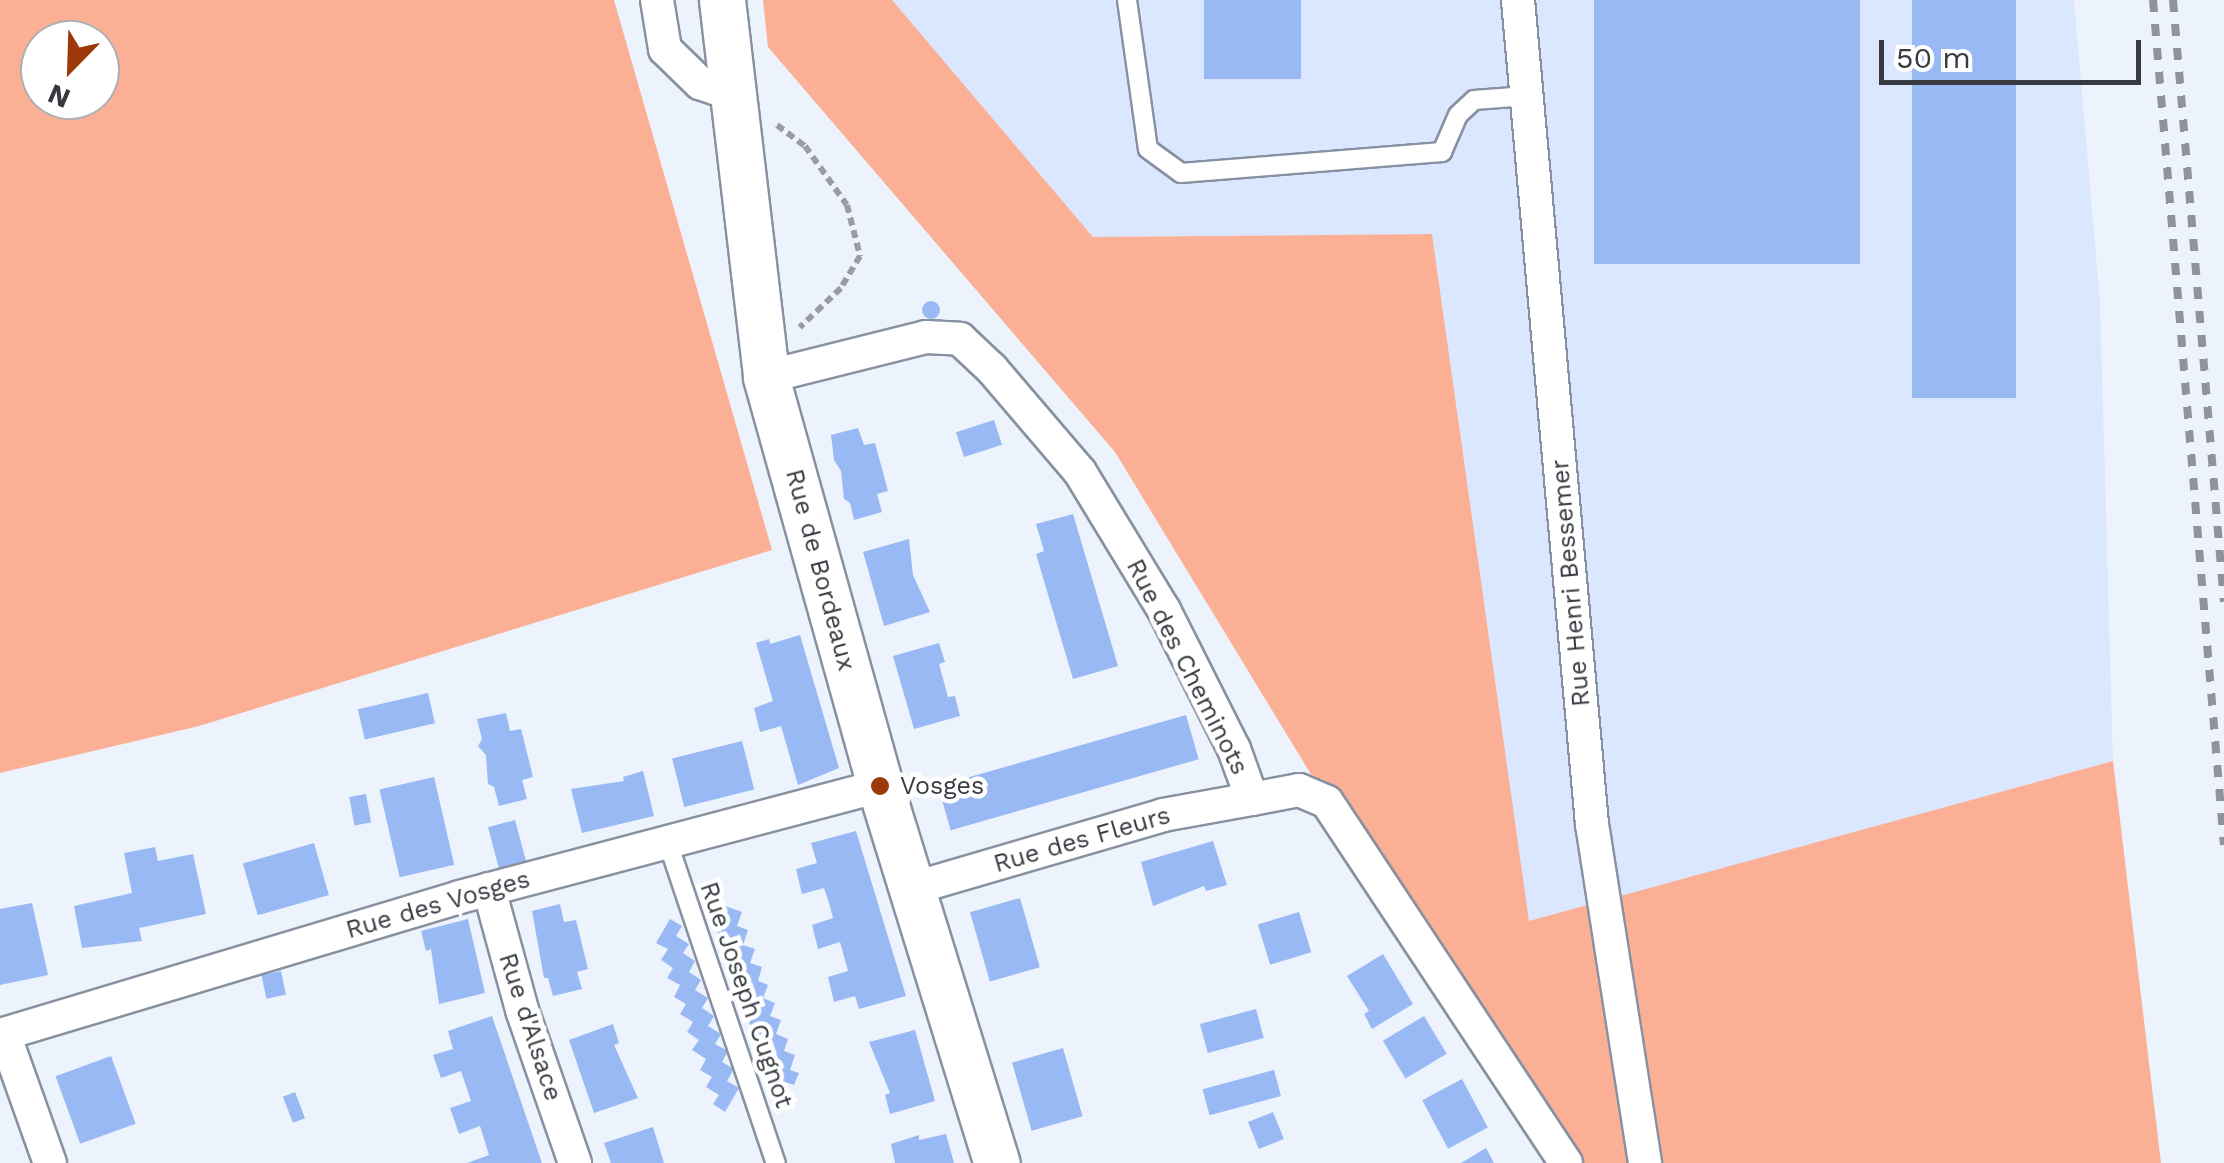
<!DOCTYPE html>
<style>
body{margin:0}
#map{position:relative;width:2224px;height:1163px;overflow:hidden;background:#edf3fd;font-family:"Work Sans",sans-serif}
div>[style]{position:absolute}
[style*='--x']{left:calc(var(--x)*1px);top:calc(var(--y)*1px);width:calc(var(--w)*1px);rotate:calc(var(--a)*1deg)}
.built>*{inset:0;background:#dae7ff}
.green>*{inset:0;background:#fbb096}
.building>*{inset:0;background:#99b9f4;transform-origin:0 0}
.round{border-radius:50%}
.path>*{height:6px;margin-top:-3px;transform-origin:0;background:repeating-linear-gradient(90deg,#989ca5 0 8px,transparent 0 13px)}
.roads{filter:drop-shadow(2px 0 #8891a1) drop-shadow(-2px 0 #8891a1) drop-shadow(0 2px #8891a1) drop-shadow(0 -2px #8891a1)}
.lane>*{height:18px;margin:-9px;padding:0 9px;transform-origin:9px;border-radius:9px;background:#fff}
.street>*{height:32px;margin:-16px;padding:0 16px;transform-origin:16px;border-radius:16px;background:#fff}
.secondary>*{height:45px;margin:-22.5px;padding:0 22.5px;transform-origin:22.5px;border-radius:22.5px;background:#fff}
.rail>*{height:8px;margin-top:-4px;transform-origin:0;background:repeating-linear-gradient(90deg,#8f939c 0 12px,transparent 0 24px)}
.dots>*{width:28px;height:28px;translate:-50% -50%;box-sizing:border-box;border:5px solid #fff;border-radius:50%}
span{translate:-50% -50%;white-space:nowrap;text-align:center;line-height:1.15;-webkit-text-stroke:9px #fff;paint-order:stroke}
.street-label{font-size:25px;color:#373a41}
.poi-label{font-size:25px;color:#373a41}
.left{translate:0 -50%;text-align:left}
.north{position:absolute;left:20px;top:20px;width:100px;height:100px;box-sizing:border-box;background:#fff;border:2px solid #afb0b3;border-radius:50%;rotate:203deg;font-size:28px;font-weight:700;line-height:40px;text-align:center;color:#373a41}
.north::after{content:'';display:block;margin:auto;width:35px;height:45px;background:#9d3809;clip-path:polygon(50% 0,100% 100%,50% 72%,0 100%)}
.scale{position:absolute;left:1879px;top:40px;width:262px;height:45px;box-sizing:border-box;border:5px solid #373a41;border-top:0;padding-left:12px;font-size:30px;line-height:35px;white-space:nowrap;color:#373a41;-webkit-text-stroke:8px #fff;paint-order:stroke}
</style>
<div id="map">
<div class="built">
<i style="clip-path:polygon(892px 0,2074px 0,2100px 302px,2113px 761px,1529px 922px,1432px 234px,1093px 237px)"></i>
</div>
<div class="green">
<i style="clip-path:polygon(evenodd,0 0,614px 0,772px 550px,199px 726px,0 773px,0 0,40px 40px,100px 40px,100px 100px,40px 100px,40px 40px)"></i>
<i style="clip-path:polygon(763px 0,892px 0,1093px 237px,1432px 234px,1529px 921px,2113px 761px,2161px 1163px,1578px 1163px,1391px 906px,1115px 452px,768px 47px)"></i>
</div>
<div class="building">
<i style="left:1204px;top:0;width:97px;height:79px"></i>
<i style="left:1594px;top:0;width:266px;height:264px"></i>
<i style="left:1912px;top:0;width:104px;height:398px"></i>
<i class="round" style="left:922px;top:301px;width:18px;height:18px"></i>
<i style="left:994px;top:420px;width:26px;height:40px;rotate:72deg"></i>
<i style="clip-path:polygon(858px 428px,864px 445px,875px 443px,888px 491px,877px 494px,882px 512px,854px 520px,850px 503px,844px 499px,841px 471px,834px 460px,831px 435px)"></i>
<i style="clip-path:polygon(1073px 514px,1118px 666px,1073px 679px,1036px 554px,1044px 551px,1036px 524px)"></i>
<i style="clip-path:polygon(909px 539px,913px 575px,930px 612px,884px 626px,863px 552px)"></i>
<i style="clip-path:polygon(800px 635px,839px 768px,798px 785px,781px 726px,760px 732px,754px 708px,773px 701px,756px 643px,769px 639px,770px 644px)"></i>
<i style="clip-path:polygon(939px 643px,945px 662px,939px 664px,948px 697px,955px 696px,960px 716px,914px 729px,893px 656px)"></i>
<i style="left:428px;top:693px;width:31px;height:72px;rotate:77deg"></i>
<i style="clip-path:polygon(506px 713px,510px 731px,521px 729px,533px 777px,522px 780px,527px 799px,499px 806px,494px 787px,488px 784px,486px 755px,478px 746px,482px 739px,477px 719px)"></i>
<i style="left:1186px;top:715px;width:46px;height:258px;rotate:74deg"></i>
<i style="left:742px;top:741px;width:50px;height:72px;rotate:76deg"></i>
<i style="clip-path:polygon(643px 771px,654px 816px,582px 833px,571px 789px,624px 781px,623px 777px)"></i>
<i style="left:434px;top:777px;width:90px;height:56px;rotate:77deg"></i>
<i style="left:366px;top:794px;width:29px;height:17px;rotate:80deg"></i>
<i style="left:515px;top:820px;width:43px;height:28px;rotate:75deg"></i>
<i style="clip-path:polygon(856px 831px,906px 996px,859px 1009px,855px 996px,834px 1002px,828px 977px,848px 971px,840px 942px,818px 949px,812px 925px,833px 918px,829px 903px,824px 888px,802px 894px,796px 869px,817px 863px,811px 843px)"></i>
<i style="clip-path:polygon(1213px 841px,1227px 885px,1206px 891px,1204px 886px,1153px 906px,1141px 862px)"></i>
<i style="left:314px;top:843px;width:54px;height:74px;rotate:74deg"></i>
<i style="clip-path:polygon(155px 847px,158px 861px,193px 854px,206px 914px,139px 928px,142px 941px,82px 948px,74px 906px,132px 893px,124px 853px)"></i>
<i style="left:1020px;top:898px;width:72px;height:52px;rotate:74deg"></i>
<i style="clip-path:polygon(714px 902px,742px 912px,737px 926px,748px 930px,743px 945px,755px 949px,750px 963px,762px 967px,758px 981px,768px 985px,763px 998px,775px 1003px,770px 1016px,781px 1020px,776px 1034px,788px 1039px,784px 1051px,795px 1055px,790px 1070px,799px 1073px,794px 1085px,767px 1076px,771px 1063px,760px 1059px,765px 1044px,754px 1040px,759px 1028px,749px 1024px,754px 1010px,742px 1006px,747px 992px,737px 988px,741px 975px,730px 971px,735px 957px,724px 953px,729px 939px,717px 935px,722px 920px,709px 916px)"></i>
<i style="clip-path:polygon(32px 903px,48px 975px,0 985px,0 909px)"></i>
<i style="clip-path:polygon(560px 904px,564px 922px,576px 920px,588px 969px,577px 972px,582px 989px,553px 996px,548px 978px,544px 978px,532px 911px)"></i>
<i style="left:1299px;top:912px;width:42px;height:43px;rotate:73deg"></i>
<i style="clip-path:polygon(468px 919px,485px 993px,439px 1004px,431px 949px,426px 951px,421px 931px)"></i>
<i style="clip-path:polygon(670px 919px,682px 926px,676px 936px,689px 944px,683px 953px,695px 961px,689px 972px,701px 980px,695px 990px,708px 998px,702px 1008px,714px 1016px,708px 1026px,721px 1034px,715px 1044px,728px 1051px,722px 1062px,734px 1069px,727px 1081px,739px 1088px,725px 1112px,713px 1104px,719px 1095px,706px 1087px,712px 1077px,700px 1070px,706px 1059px,692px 1050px,699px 1040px,687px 1032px,693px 1022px,680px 1014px,686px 1004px,674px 997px,680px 985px,667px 978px,673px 968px,661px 960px,668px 949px,656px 943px)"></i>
<i style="clip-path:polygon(1383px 954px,1413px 1004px,1372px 1029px,1364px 1014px,1369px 1011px,1347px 976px)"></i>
<i style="left:281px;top:971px;width:24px;height:20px;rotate:78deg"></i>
<i style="left:1256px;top:1009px;width:30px;height:58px;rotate:75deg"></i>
<i style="clip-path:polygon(492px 1016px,530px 1128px,542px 1163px,467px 1163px,489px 1155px,480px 1126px,459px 1134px,450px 1108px,471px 1101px,461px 1071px,441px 1078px,433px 1055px,453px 1049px,448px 1031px)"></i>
<i style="left:1424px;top:1016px;width:44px;height:48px;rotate:59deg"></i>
<i style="clip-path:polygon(613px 1024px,619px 1043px,614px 1045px,638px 1098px,594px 1113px,569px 1040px)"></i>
<i style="clip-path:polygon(915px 1030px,935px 1101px,890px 1114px,885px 1095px,890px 1093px,869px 1042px)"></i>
<i style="left:1063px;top:1048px;width:71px;height:53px;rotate:74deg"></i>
<i style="left:111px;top:1056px;width:72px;height:59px;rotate:70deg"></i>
<i style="left:1274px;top:1070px;width:27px;height:74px;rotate:75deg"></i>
<i style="left:1462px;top:1079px;width:55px;height:45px;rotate:62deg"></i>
<i style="left:295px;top:1092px;width:28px;height:13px;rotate:69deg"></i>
<i style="left:1273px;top:1112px;width:29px;height:27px;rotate:68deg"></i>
<i style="clip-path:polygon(653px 1127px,664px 1163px,611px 1163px,604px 1143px)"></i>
<i style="clip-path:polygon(946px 1134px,954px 1163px,895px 1163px,891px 1144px,919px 1135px,919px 1140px)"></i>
<i style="clip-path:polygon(1486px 1148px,1494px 1163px,1461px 1163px)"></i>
</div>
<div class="path">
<i style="--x:777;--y:125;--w:35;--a:37"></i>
<i style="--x:805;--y:146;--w:72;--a:54.6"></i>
<i style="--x:847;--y:205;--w:53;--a:75.7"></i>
<i style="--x:860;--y:256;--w:37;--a:121"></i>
<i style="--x:841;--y:288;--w:57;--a:136.4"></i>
</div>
<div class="roads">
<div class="lane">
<i style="--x:1127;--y:0;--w:150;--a:82"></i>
<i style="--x:1148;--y:149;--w:41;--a:36"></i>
<i style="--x:1181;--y:173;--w:262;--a:-4.6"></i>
<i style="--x:1442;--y:152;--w:40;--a:-66.6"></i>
<i style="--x:1458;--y:115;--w:22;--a:-43"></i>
<i style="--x:1474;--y:100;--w:53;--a:-4.3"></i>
<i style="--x:668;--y:843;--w:338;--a:71.4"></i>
</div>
<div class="street">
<i style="--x:657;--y:0;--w:50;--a:80.7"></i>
<i style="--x:665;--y:49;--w:49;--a:44.2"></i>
<i style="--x:700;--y:83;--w:37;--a:19"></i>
<i style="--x:1518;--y:0;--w:827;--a:84.87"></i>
<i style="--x:1592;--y:824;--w:343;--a:81.1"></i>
<i style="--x:766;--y:377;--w:165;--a:-14"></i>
<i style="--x:926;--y:337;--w:34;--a:3"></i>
<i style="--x:960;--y:339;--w:44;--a:43.2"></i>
<i style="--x:992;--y:369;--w:135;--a:49.5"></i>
<i style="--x:1080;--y:472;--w:162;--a:58.7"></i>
<i style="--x:1164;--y:610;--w:156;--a:63.3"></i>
<i style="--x:1234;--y:749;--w:53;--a:70.2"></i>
<i style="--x:1252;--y:799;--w:48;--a:-10.8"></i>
<i style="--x:1299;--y:790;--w:30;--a:23"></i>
<i style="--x:1327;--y:802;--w:433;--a:56.5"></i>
<i style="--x:914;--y:888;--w:259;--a:-16.3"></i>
<i style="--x:1163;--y:815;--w:90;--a:-10.2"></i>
<i style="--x:489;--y:889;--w:125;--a:74.7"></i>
<i style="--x:522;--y:1010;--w:162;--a:70.9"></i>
<i style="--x:4;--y:1034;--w:137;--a:70.4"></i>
<i style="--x:0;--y:1035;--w:480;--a:-16.7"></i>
<i style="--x:460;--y:897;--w:434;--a:-14.8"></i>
</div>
<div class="secondary">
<i style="--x:722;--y:0;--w:380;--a:83.3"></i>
<i style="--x:766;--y:377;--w:425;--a:74.4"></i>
<i style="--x:880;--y:786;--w:395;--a:72.8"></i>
</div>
</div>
<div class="rail">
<i style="--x:2153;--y:0;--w:848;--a:85.2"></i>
<i style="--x:2173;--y:0;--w:604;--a:85.16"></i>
</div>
<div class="dots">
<i style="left:880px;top:786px;background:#9d3809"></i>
</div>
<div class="street-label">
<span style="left:820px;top:570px;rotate:75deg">Rue de Bordeaux</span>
<span style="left:1571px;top:583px;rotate:-95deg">Rue Henri Bessemer</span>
<span style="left:1187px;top:667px;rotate:63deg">Rue des Cheminots</span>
<span style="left:1082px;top:840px;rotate:-16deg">Rue des Fleurs</span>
<span style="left:438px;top:905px;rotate:-16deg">Rue des Vosges</span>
<span style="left:746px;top:995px;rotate:71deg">Rue Joseph Cugnot</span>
<span style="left:530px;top:1027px;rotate:72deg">Rue d'Alsace</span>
</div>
<div class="poi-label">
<span class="left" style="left:900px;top:786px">Vosges</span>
</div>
<div class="north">N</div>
<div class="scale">50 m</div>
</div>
